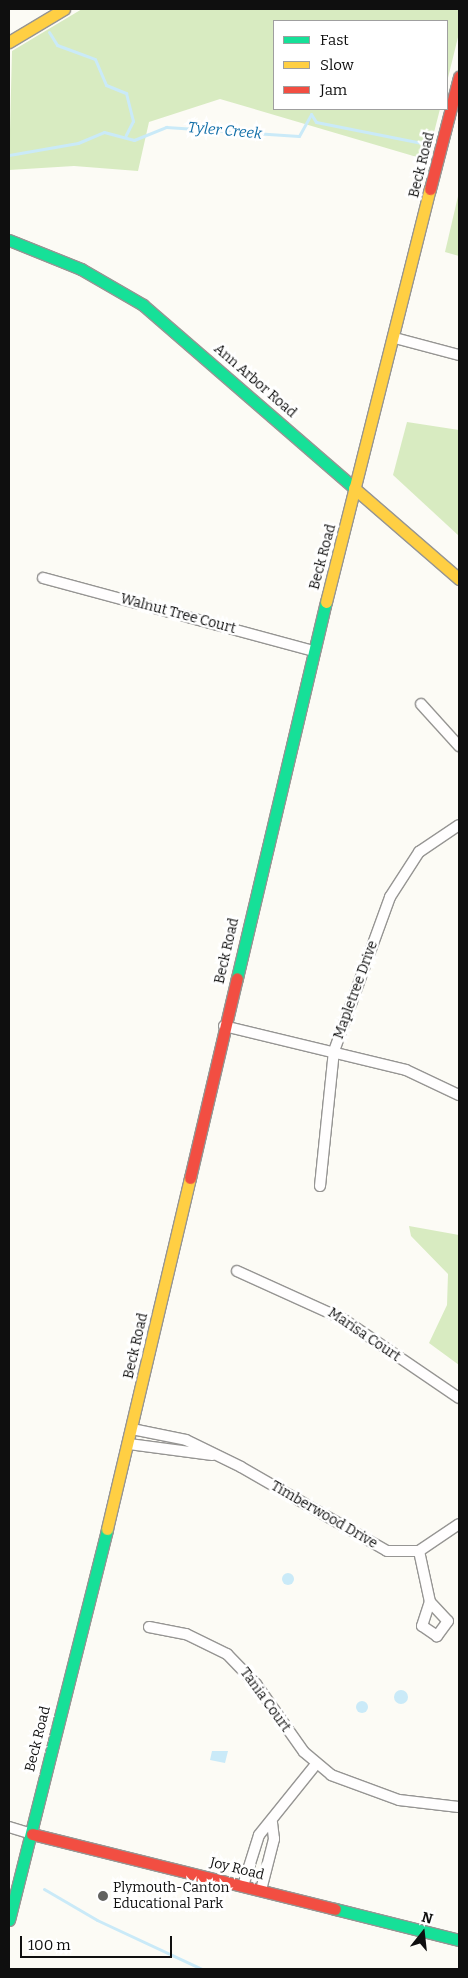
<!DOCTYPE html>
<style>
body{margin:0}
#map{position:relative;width:468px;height:1978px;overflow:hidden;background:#fcfbf5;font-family:Bitter,serif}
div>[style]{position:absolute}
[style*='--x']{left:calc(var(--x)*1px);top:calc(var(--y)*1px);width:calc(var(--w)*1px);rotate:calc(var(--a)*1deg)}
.forest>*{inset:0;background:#d8ebc1}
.water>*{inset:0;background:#caeaf8}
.round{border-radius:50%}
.stream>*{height:3px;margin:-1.5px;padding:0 1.5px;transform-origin:1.5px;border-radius:1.5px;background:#caeaf8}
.roads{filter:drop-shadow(1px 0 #969593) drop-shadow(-1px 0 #969593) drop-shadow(0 1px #969593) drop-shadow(0 -1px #969593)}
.street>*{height:10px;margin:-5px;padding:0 5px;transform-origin:5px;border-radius:5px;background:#fffefe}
.fast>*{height:11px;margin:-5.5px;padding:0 5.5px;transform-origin:5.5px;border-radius:5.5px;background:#16e098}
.slow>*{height:11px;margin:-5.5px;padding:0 5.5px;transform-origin:5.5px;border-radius:5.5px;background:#ffcf43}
.jam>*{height:11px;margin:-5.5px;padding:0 5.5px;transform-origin:5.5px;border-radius:5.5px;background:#f24e42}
.dots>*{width:14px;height:14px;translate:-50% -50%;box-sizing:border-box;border:2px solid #fff;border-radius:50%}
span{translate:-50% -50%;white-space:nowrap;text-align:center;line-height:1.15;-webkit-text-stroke:5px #fff;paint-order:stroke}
.street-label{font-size:14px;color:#0f0f0f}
.poi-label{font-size:14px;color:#0f0f0f}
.left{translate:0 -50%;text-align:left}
.water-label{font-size:15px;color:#116ea8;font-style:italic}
.frame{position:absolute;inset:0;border:10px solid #0f0f0f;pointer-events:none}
.legend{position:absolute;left:273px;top:20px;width:175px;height:90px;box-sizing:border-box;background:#fff;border:1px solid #9f9f9f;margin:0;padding:6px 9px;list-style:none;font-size:15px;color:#0f0f0f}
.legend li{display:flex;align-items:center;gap:10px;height:25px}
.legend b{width:25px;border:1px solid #9f9f9f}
.north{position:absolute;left:398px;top:1908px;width:50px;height:50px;-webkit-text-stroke:4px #fff;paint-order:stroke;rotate:16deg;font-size:14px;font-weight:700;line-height:20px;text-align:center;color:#0f0f0f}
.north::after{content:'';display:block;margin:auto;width:18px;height:22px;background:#0f0f0f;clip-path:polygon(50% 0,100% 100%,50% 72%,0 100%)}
.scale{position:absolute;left:20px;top:1936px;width:152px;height:22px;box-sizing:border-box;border:2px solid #0f0f0f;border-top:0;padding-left:6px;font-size:15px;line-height:18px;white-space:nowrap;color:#0f0f0f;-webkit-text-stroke:4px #fff;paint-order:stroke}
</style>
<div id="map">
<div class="forest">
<i style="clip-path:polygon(82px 9px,459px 9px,459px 33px,447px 82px,447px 21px,274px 21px,274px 109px,440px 109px,427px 160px,220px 99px,149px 122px,138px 171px,74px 166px,9px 170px,12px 51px)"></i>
<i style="clip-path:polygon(459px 192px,459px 256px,445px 252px)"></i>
<i style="clip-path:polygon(407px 422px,459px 430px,459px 536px,393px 475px)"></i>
<i style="clip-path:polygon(409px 1226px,459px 1235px,459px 1365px,429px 1343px,447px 1305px,448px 1274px,411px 1236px)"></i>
</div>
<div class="water">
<i class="round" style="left:282px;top:1573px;width:12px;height:12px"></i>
<i class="round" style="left:394px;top:1690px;width:14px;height:14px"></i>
<i class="round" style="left:356px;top:1701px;width:12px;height:12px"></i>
<i style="clip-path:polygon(212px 1751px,228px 1751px,225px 1763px,210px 1760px)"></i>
</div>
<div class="stream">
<i style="--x:49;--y:32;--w:15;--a:58"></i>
<i style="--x:57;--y:45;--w:40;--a:20.2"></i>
<i style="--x:95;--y:59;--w:28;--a:67"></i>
<i style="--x:106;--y:85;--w:22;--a:22"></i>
<i style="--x:126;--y:93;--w:29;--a:76"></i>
<i style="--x:133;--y:121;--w:16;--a:117"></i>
<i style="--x:9;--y:155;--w:70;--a:-9.9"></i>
<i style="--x:78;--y:143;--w:28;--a:-23"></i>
<i style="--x:104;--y:132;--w:31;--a:15"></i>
<i style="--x:134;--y:140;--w:35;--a:-22"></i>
<i style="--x:166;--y:127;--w:133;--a:3.9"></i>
<i style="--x:299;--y:136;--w:25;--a:-61"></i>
<i style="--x:311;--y:114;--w:9;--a:58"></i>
<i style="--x:316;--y:122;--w:113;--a:11.2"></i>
<i style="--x:44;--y:1889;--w:61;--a:30.3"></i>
<i style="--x:97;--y:1920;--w:116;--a:25"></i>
</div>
<div class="roads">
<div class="street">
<i style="--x:395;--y:338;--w:66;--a:14.9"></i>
<i style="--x:43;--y:578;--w:280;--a:15.1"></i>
<i style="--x:421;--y:704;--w:57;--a:47.9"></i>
<i style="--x:224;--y:1026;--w:187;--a:13.6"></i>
<i style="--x:406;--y:1070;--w:59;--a:25.3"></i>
<i style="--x:320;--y:1186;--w:136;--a:-84.1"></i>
<i style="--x:334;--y:1051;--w:164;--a:-70"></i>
<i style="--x:390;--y:897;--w:54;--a:-57.2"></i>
<i style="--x:419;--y:852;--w:48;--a:-34"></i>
<i style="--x:237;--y:1271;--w:116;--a:24.4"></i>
<i style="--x:343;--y:1319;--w:140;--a:34.3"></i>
<i style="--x:132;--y:1429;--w:55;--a:11.5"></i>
<i style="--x:186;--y:1440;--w:61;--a:26.1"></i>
<i style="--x:241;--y:1467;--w:168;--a:29.9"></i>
<i style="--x:387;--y:1551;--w:32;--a:0"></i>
<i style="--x:419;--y:1551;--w:48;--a:-34"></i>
<i style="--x:129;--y:1444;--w:84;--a:7.5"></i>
<i style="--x:419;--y:1551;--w:52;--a:77.8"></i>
<i style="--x:430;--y:1602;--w:26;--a:47"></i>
<i style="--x:448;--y:1621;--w:19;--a:126"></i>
<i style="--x:437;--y:1636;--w:18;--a:-146"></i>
<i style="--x:422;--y:1626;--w:25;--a:-72"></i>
<i style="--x:149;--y:1627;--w:38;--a:11"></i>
<i style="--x:186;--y:1634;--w:46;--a:26"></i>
<i style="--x:227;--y:1654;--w:42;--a:46"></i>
<i style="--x:256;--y:1684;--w:83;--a:54.8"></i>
<i style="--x:304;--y:1752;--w:35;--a:40"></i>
<i style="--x:331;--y:1775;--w:72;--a:20.2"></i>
<i style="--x:399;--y:1800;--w:60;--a:6.7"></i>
<i style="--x:9;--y:1827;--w:24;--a:17"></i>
<i style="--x:243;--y:1886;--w:53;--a:-72.6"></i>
<i style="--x:259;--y:1835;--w:91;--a:-51.2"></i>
<i style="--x:261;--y:1890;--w:53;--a:-75.7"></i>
<i style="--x:274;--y:1839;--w:17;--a:-97"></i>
</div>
<div class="fast">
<i style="--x:9;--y:240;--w:78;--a:21.9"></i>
<i style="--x:81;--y:269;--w:72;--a:30.1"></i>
<i style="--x:143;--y:305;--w:279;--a:40.9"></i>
<i style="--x:237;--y:978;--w:386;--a:-76.7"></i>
<i style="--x:335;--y:1909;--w:128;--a:14"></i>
<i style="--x:9;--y:1920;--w:403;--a:-75.9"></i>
</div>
<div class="slow">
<i style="--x:9;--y:42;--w:64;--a:-31"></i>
<i style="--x:354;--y:488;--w:139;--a:40.9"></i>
<i style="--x:326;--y:602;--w:426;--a:-75.9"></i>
<i style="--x:107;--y:1529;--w:361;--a:-76.7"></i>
</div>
<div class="jam">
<i style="--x:430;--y:189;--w:116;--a:-75.5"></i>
<i style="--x:190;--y:1178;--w:205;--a:-76.8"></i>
<i style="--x:32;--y:1834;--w:312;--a:13.9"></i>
</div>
</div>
<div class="dots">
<i style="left:103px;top:1896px;background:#626260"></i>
</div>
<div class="street-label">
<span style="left:422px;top:165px;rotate:-76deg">Beck Road</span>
<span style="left:255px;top:381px;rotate:41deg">Ann Arbor Road</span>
<span style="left:323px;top:557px;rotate:-75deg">Beck Road</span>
<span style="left:178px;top:614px;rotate:15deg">Walnut Tree Court</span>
<span style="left:227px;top:951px;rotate:-77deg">Beck Road</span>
<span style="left:356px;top:990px;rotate:-70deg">Mapletree Drive</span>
<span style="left:364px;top:1335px;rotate:34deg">Marisa Court</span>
<span style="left:136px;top:1346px;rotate:-77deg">Beck Road</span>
<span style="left:324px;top:1515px;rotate:30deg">Timberwood Drive</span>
<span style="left:265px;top:1700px;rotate:54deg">Tania Court</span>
<span style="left:38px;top:1739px;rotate:-76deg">Beck Road</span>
<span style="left:237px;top:1869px;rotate:14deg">Joy Road</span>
</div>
<div class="poi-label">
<span class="left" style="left:113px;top:1896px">Plymouth-Canton<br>Educational Park</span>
</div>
<div class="water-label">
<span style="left:225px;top:131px;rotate:5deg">Tyler Creek</span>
</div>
<div class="frame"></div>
<ul class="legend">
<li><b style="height:6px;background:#16e098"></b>Fast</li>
<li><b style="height:6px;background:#ffcf43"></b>Slow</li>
<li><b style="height:6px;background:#f24e42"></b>Jam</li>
</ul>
<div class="north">N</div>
<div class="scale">100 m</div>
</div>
